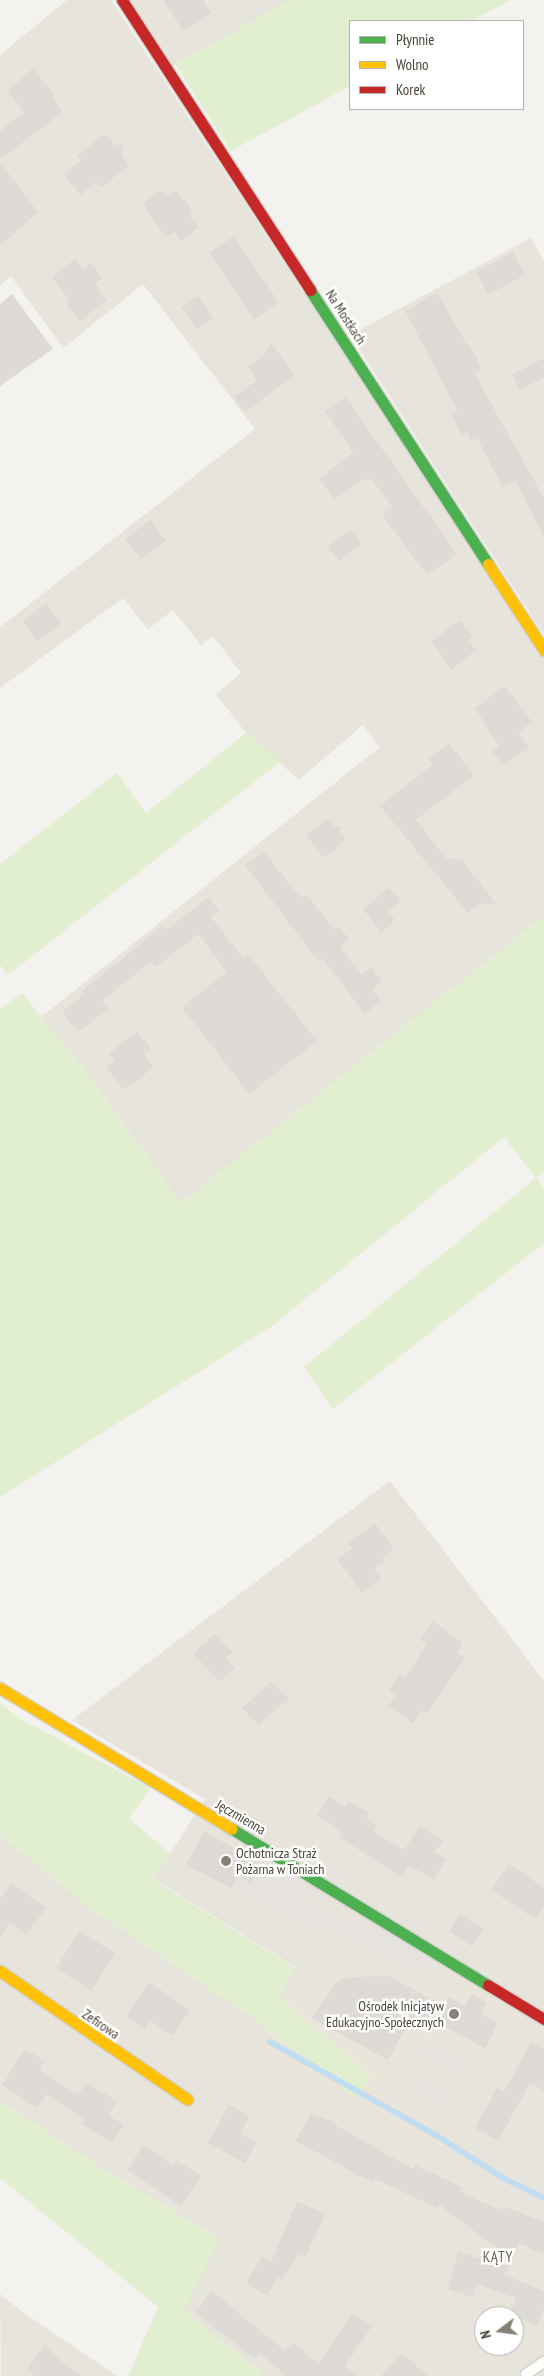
<!DOCTYPE html>
<meta charset="utf-8">
<style>
body{margin:0}
#map{position:relative;width:544px;height:2376px;overflow:hidden;background:#f4f2ee;font-family:"PT Sans Narrow",sans-serif}
div>[style]{position:absolute}
[style*='--x']{left:calc(var(--x)*1px);top:calc(var(--y)*1px);width:calc(var(--w)*1px);rotate:calc(var(--a)*1deg)}
.residential>*{inset:0;background:#e7e4dc}
.education>*{inset:0;background:#eae5da}
.green>*{inset:0;background:#e1eecf}
.parking>*{inset:0;background:#e6e3df;transform-origin:0 0}
.stream>*{height:6px;margin:-3px;padding:0 3px;transform-origin:3px;border-radius:3px;background:#c0ddf1}
.building>*{inset:0;background:#dedbd6;transform-origin:0 0}
.roads{filter:drop-shadow(1px 0 #d2d0cb) drop-shadow(-1px 0 #d2d0cb) drop-shadow(0 1px #d2d0cb) drop-shadow(0 -1px #d2d0cb)}
.lane>*{height:10px;margin:-5px;padding:0 5px;transform-origin:5px;border-radius:5px;background:#fdfdfc}
.fast>*{height:11px;margin:-5.5px;padding:0 5.5px;transform-origin:5.5px;border-radius:5.5px;background:#4caf50}
.slow>*{height:11px;margin:-5.5px;padding:0 5.5px;transform-origin:5.5px;border-radius:5.5px;background:#ffc107}
.jam>*{height:11px;margin:-5.5px;padding:0 5.5px;transform-origin:5.5px;border-radius:5.5px;background:#c62828}
.dots>*{width:14px;height:14px;translate:-50% -50%;box-sizing:border-box;border:2px solid #fff;border-radius:50%}
span{translate:-50% -50%;white-space:nowrap;text-align:center;line-height:1.15;-webkit-text-stroke:5px #fff;paint-order:stroke}
.street-label{font-size:14px;color:#4b4439}
.poi-label{font-size:14px;color:#4b4439}
.left{translate:0 -50%;text-align:left}
.right{translate:-100% -50%;text-align:right}
.neighbourhood-label{font-size:15px;color:#6e6250;letter-spacing:1px}
.legend{position:absolute;left:349px;top:20px;width:175px;height:90px;box-sizing:border-box;background:#fff;border:1px solid #b7b4b0;margin:0;padding:6px 9px;list-style:none;font-size:15px;color:#4b4439}
.legend li{display:flex;align-items:center;gap:10px;height:25px}
.legend b{width:25px;border:1px solid #b7b4b0}
.north{position:absolute;left:474px;top:2306px;width:50px;height:50px;box-sizing:border-box;background:#fff;border:1px solid #b7b4b0;border-radius:50%;rotate:255deg;font-size:14px;font-weight:700;line-height:20px;text-align:center;color:#4b4439}
.north::after{content:'';display:block;margin:auto;width:18px;height:22px;background:#868178;clip-path:polygon(50% 0,100% 100%,50% 72%,0 100%)}
</style>
<div id="map">
<div class="residential">
<i style="clip-path:polygon(67px 0,111px 0,544px 658px,544px 916px,181px 1203px,87px 1073px,41px 1017px,380px 747px,363px 725px,299px 780px,246px 733px,216px 694px,241px 673px,213px 636px,201px 645px,173px 610px,148px 629px,123px 598px,0 688px,0 627px,255px 429px,143px 284px,63px 348px,11px 276px,0 285px,0 55px)"></i>
<i style="clip-path:polygon(128px 0,291px 0,170px 67px)"></i>
<i style="clip-path:polygon(531px 238px,544px 261px,544px 635px,350px 335px)"></i>
<i style="clip-path:polygon(evenodd,390px 1481px,544px 1681px,544px 2376px,258px 2376px,261px 2372px,183px 2311px,220px 2239px,97px 2165px,0 2101px,0 1834px,86px 1905px,263px 2024px,295px 1967px,154px 1879px,205px 1799px,72px 1720px,390px 1481px,484px 2316px,514px 2316px,514px 2346px,484px 2346px,484px 2316px)"></i>
<i style="clip-path:polygon(0 2294px,21px 2311px,117px 2376px,1px 2376px)"></i>
</div>
<div class="education">
<i style="clip-path:polygon(324px 1926px,441px 1990px,451px 1971px,527px 2016px,452px 2153px,258px 2046px)"></i>
</div>
<div class="green">
<i style="clip-path:polygon(291px 0,511px 0,471px 21px,350px 21px,350px 86px,231px 151px,175px 64px)"></i>
<i style="clip-path:polygon(246px 733px,281px 761px,8px 975px,0 965px,0 864px,117px 773px,146px 813px)"></i>
<i style="clip-path:polygon(544px 916px,544px 1171px,536px 1178px,544px 1188px,544px 1243px,333px 1409px,304px 1367px,536px 1178px,504px 1137px,272px 1326px,0 1497px,0 1009px,22px 993px,87px 1073px,181px 1203px)"></i>
<i style="clip-path:polygon(0 1703px,22px 1720px,151px 1788px,129px 1818px,170px 1854px,154px 1880px,295px 1968px,280px 1998px,371px 2076px,355px 2099px,262px 2024px,86px 1905px,0 1834px)"></i>
<i style="clip-path:polygon(0 2101px,97px 2165px,220px 2239px,184px 2311px,261px 2372px,258px 2376px,128px 2376px,158px 2307px,0 2178px)"></i>
</div>
<div class="parking">
<i style="clip-path:polygon(266px 1857px,317px 1889px,308px 1907px,372px 1923px,430px 1958px,418px 1978px,324px 1926px,320px 1932px,231px 1888px,237px 1876px,251px 1883px)"></i>
<i style="left:426px;top:2041px;width:47px;height:17px;rotate:28deg"></i>
<i style="left:416px;top:2074px;width:49px;height:16px;rotate:28deg"></i>
</div>
<div class="stream">
<i style="--x:270;--y:2042;--w:188;--a:29.3"></i>
<i style="--x:434;--y:2134;--w:84;--a:32.4"></i>
<i style="--x:505;--y:2179;--w:43;--a:26"></i>
</div>
<div class="building">
<i style="clip-path:polygon(163px 0,203px 0,211px 13px,183px 31px)"></i>
<i style="clip-path:polygon(33px 68px,55px 96px,52px 98px,62px 112px,0 160px,0 131px,24px 112px,8px 91px)"></i>
<i style="clip-path:polygon(105px 134px,113px 144px,123px 146px,122px 155px,129px 166px,101px 187px,96px 182px,80px 195px,64px 174px,81px 161px,77px 156px)"></i>
<i style="clip-path:polygon(0 162px,38px 212px,0 246px)"></i>
<i style="clip-path:polygon(161px 190px,167px 197px,176px 190px,192px 210px,188px 213px,199px 227px,181px 241px,174px 232px,166px 238px,143px 204px)"></i>
<i style="left:234px;top:236px;width:80px;height:30px;rotate:56deg"></i>
<i style="left:513px;top:252px;width:26px;height:42px;rotate:62deg"></i>
<i style="clip-path:polygon(75px 259px,83px 269px,90px 263px,102px 278px,95px 284px,107px 300px,80px 321px,66px 304px,70px 301px,52px 277px)"></i>
<i style="clip-path:polygon(437px 293px,467px 345px,469px 344px,482px 369px,474px 373px,544px 498px,544px 538px,516px 481px,503px 488px,477px 438px,471px 441px,467px 432px,462px 435px,451px 414px,458px 411px,405px 311px)"></i>
<i style="clip-path:polygon(12px 294px,53px 349px,0 386px,0 304px)"></i>
<i style="left:198px;top:296px;width:27px;height:20px;rotate:56deg"></i>
<i style="clip-path:polygon(271px 343px,295px 375px,245px 412px,234px 397px,257px 380px,248px 367px,264px 355px)"></i>
<i style="clip-path:polygon(544px 358px,544px 377px,520px 390px,512px 375px)"></i>
<i style="clip-path:polygon(345px 397px,457px 554px,427px 575px,382px 515px,392px 507px,371px 478px,368px 481px,365px 478px,334px 499px,319px 479px,353px 452px,325px 412px)"></i>
<i style="left:150px;top:520px;width:26px;height:31px;rotate:53deg"></i>
<i style="left:351px;top:529px;width:18px;height:29px;rotate:52deg"></i>
<i style="left:46px;top:603px;width:25px;height:30px;rotate:53deg"></i>
<i style="clip-path:polygon(460px 620px,472px 636px,468px 640px,476px 650px,451px 670px,432px 641px)"></i>
<i style="clip-path:polygon(505px 686px,532px 722px,518px 733px,528px 747px,504px 766px,492px 751px,499px 746px,475px 708px)"></i>
<i style="clip-path:polygon(449px 743px,474px 775px,416px 820px,446px 858px,462px 860px,497px 905px,481px 903px,468px 913px,380px 806px,433px 764px,429px 759px)"></i>
<i style="clip-path:polygon(328px 818px,334px 826px,341px 827px,340px 833px,346px 840px,324px 858px,306px 835px)"></i>
<i style="clip-path:polygon(263px 851px,301px 898px,306px 894px,335px 930px,339px 926px,349px 939px,340px 947px,362px 975px,371px 968px,382px 981px,372px 989px,381px 1001px,365px 1014px,323px 959px,319px 962px,245px 865px)"></i>
<i style="clip-path:polygon(389px 888px,400px 901px,387px 911px,395px 920px,381px 932px,363px 909px)"></i>
<i style="clip-path:polygon(209px 897px,219px 911px,211px 917px,243px 958px,248px 954px,317px 1041px,249px 1094px,182px 1007px,227px 972px,198px 934px,156px 967px,151px 962px,116px 989px,102px 1001px,108px 1009px,78px 1032px,62px 1012px,85px 994px,82px 991px,162px 926px,166px 930px)"></i>
<i style="clip-path:polygon(137px 1031px,151px 1049px,144px 1054px,154px 1067px,124px 1090px,106px 1067px,115px 1060px,109px 1054px)"></i>
<i style="clip-path:polygon(375px 1523px,394px 1549px,382px 1558px,385px 1562px,374px 1569px,381px 1579px,362px 1593px,337px 1559px,352px 1548px,348px 1543px)"></i>
<i style="clip-path:polygon(433px 1621px,463px 1643px,457px 1652px,465px 1658px,427px 1713px,422px 1710px,413px 1723px,388px 1706px,396px 1695px,389px 1691px,400px 1674px,405px 1677px,427px 1644px,420px 1640px)"></i>
<i style="clip-path:polygon(215px 1634px,232px 1652px,226px 1658px,235px 1668px,219px 1682px,193px 1653px)"></i>
<i style="left:272px;top:1681px;width:24px;height:40px;rotate:48deg"></i>
<i style="clip-path:polygon(329px 1796px,345px 1806px,348px 1801px,370px 1813px,366px 1819px,376px 1825px,373px 1831px,404px 1850px,420px 1826px,443px 1840px,435px 1852px,446px 1859px,434px 1879px,409px 1866px,401px 1877px,339px 1837px,342px 1831px,317px 1816px)"></i>
<i style="clip-path:polygon(205px 1831px,261px 1865px,251px 1883px,237px 1876px,231px 1888px,186px 1865px)"></i>
<i style="clip-path:polygon(509px 1864px,544px 1888px,544px 1905px,535px 1919px,491px 1890px)"></i>
<i style="clip-path:polygon(12px 1883px,46px 1908px,26px 1935px,10px 1923px,0 1937px,0 1899px)"></i>
<i style="left:460px;top:1914px;width:28px;height:21px;rotate:32deg"></i>
<i style="left:80px;top:1931px;width:42px;height:44px;rotate:33deg"></i>
<i style="clip-path:polygon(389px 1976px,444px 2006px,449px 1997px,465px 2006px,472px 1994px,487px 2003px,481px 2014px,498px 2023px,485px 2048px,430px 2019px,425px 2029px,410px 2021px,388px 2060px,311px 2018px,337px 1981px,352px 1977px)"></i>
<i style="clip-path:polygon(149px 1982px,190px 2010px,173px 2036px,150px 2021px,145px 2029px,126px 2017px)"></i>
<i style="clip-path:polygon(531px 2042px,544px 2049px,544px 2091px,530px 2083px,498px 2141px,475px 2128px,497px 2088px,504px 2092px)"></i>
<i style="clip-path:polygon(25px 2049px,45px 2061px,39px 2070px,78px 2095px,86px 2083px,117px 2101px,108px 2115px,124px 2125px,112px 2142px,81px 2124px,84px 2120px,47px 2094px,37px 2108px,2px 2085px)"></i>
<i style="clip-path:polygon(229px 2105px,250px 2116px,240px 2134px,257px 2142px,245px 2163px,208px 2143px)"></i>
<i style="clip-path:polygon(311px 2113px,334px 2122px,333px 2124px,413px 2169px,415px 2165px,462px 2187px,460px 2191px,480px 2201px,502px 2210px,504px 2206px,544px 2222px,544px 2255px,519px 2243px,512px 2260px,439px 2204px,437px 2208px,375px 2179px,373px 2183px,296px 2141px)"></i>
<i style="clip-path:polygon(143px 2145px,173px 2165px,176px 2160px,201px 2176px,181px 2206px,127px 2170px)"></i>
<i style="clip-path:polygon(297px 2201px,326px 2214px,305px 2257px,298px 2254px,282px 2280px,277px 2277px,267px 2295px,246px 2283px,262px 2257px,271px 2262px)"></i>
<i style="clip-path:polygon(458px 2252px,509px 2266px,505px 2275px,544px 2291px,544px 2308px,537px 2326px,510px 2314px,516px 2298px,476px 2284px,472px 2297px,448px 2289px)"></i>
<i style="clip-path:polygon(212px 2291px,285px 2351px,293px 2342px,318px 2364px,352px 2313px,372px 2326px,345px 2366px,358px 2376px,286px 2376px,260px 2353px,255px 2359px,195px 2312px)"></i>
<i style="clip-path:polygon(45px 2344px,56px 2357px,81px 2376px,35px 2376px,27px 2369px)"></i>
<i style="clip-path:polygon(402px 2353px,428px 2376px,381px 2376px)"></i>
</div>
<div class="roads">
<div class="lane">
<i style="--x:526;--y:2374;--w:22;--a:-34"></i>
</div>
<div class="fast">
<i style="--x:310;--y:290;--w:327;--a:57"></i>
<i style="--x:232;--y:1829;--w:300;--a:31.4"></i>
</div>
<div class="slow">
<i style="--x:488;--y:564;--w:103;--a:56.9"></i>
<i style="--x:0;--y:1688;--w:271;--a:31.3"></i>
<i style="--x:0;--y:1971;--w:227;--a:34.4"></i>
</div>
<div class="jam">
<i style="--x:122;--y:0;--w:346;--a:57"></i>
<i style="--x:488;--y:1985;--w:66;--a:31.3"></i>
</div>
</div>
<div class="dots">
<i style="left:226px;top:1861px;background:#868178"></i>
<i style="left:454px;top:2014px;background:#868178"></i>
</div>
<div class="street-label">
<span style="left:346px;top:317px;rotate:57deg">Na Mostkach</span>
<span style="left:241px;top:1817px;rotate:30deg">Jęczmienna</span>
<span style="left:101px;top:2024px;rotate:34deg">Zefirowa</span>
</div>
<div class="poi-label">
<span class="left" style="left:236px;top:1861px">Ochotnicza Straż<br>Pożarna w Toniach</span>
<span class="right" style="left:444px;top:2014px">Ośrodek Inicjatyw<br>Edukacyjno-Społecznych</span>
</div>
<div class="neighbourhood-label">
<span style="left:498px;top:2257px">KĄTY</span>
</div>
<ul class="legend">
<li><b style="height:6px;background:#4caf50"></b>Płynnie</li>
<li><b style="height:6px;background:#ffc107"></b>Wolno</li>
<li><b style="height:6px;background:#c62828"></b>Korek</li>
</ul>
<div class="north">N</div>
</div>
